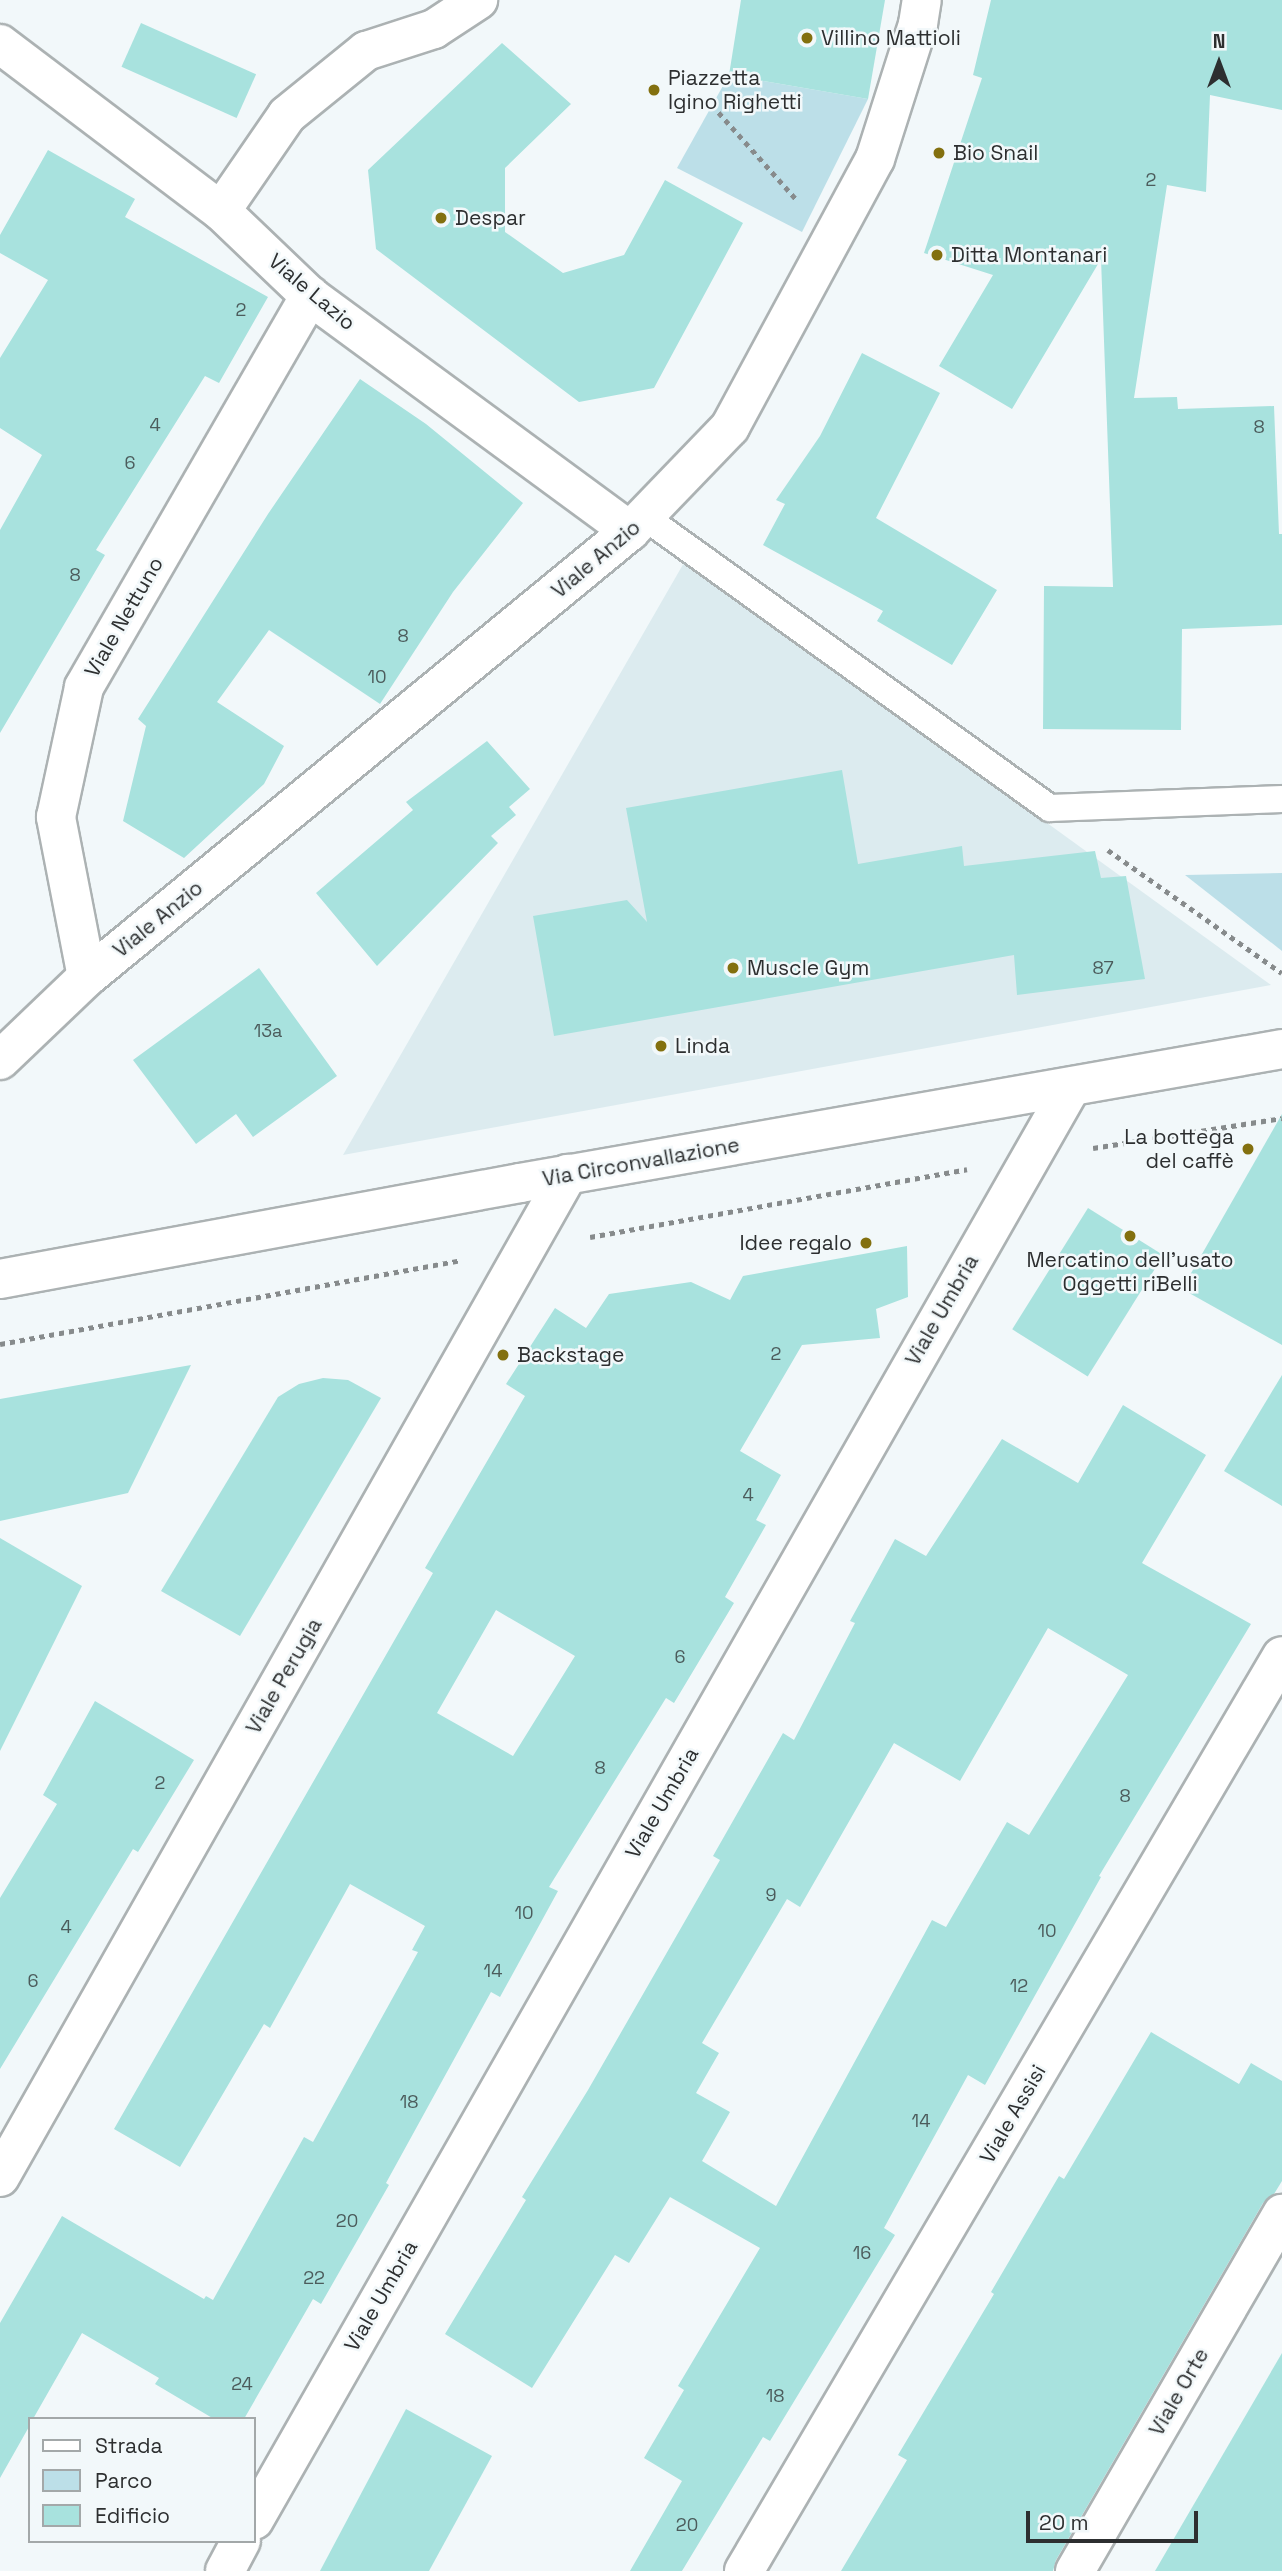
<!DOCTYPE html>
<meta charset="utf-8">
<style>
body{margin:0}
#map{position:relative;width:1282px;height:2571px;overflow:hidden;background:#f2f8fa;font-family:"Space Grotesk",sans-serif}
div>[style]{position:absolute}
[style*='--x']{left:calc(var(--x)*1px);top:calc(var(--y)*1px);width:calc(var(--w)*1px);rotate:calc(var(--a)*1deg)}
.built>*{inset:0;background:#dcebef}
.green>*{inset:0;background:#bcdfe8}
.building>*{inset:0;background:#a8e2de;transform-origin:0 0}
.path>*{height:4.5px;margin-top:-2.25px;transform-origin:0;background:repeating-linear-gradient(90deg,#878b8c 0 5px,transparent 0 10px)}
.roads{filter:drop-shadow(2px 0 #acb2b3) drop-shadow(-2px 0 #acb2b3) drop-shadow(0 2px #acb2b3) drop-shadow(0 -2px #acb2b3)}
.lane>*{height:26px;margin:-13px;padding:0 13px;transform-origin:13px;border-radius:13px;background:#fff}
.street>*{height:38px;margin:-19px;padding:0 19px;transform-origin:19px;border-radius:19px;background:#fff}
.primary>*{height:38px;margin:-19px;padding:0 19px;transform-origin:19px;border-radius:19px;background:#fff}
.dots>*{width:19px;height:19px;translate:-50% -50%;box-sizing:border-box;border:4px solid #f2f8fa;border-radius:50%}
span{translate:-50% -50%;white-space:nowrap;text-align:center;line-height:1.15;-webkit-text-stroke:5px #f2f8fa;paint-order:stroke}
.number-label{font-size:18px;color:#4c5c5c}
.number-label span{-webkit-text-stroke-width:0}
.poi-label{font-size:21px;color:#2d2f30}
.left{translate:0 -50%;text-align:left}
.right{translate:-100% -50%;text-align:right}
.street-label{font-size:21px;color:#2d2f30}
.legend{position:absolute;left:28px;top:2417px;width:228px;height:126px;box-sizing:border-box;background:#f2f8fa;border:2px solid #a3a8a9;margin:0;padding:9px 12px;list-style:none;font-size:21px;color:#2d2f30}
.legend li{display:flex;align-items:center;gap:14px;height:35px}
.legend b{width:35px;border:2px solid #a3a8a9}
.north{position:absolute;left:1184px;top:28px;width:70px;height:70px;-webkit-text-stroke:5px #f2f8fa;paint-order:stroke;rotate:0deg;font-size:19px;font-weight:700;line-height:28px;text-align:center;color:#2d2f30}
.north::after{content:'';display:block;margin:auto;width:24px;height:32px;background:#2d2f30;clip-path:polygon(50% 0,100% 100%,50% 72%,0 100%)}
.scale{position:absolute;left:1026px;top:2511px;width:172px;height:32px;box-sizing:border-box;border:4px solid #2d2f30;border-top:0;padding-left:9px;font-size:21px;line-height:24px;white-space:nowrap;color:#2d2f30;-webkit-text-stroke:5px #f2f8fa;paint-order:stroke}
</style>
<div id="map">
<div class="built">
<i style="clip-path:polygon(685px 561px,1271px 985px,343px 1155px)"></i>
</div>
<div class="green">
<i style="clip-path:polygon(729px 75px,868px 99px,802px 232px,677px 168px)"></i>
<i style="clip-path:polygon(1282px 873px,1282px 951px,1185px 875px)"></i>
</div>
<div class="building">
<i style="clip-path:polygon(741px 0,885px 0,868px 99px,729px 75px)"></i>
<i style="clip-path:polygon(991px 0,1282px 0,1282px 110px,1210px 95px,1206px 192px,1167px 185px,1134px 398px,1177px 397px,1178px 409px,1274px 406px,1279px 534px,1282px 534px,1282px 625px,1182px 629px,1181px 730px,1043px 729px,1044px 586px,1113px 587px,1101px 259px,1012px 409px,939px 366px,993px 275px,924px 253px,982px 78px,973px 75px)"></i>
<i style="left:141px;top:23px;width:126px;height:48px;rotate:24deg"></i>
<i style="clip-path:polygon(502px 43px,571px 104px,505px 168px,505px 232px,563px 273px,624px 255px,665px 180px,743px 223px,654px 388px,579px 402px,376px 249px,368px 170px)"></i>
<i style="clip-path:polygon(48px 150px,135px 199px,125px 217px,268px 297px,219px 383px,205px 376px,96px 550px,105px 555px,0 733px,0 530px,42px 455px,0 428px,0 358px,48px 280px,0 253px,0 235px)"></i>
<i style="clip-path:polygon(862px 353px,940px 393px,876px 518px,997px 590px,952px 665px,877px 621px,883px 611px,763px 545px,785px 504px,776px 500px,820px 436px)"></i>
<i style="clip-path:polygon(360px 379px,426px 424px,523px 503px,453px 592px,380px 704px,269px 630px,217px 702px,284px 746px,264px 784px,184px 858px,123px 821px,146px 726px,138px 719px,268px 514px)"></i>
<i style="clip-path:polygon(487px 741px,530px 789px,509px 807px,516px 815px,491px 836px,498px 843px,377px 966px,316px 893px,413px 810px,406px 802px)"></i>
<i style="clip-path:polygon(842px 770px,858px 864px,962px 846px,964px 866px,1095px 851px,1101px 878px,1126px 876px,1145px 979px,1017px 995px,1014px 955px,554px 1036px,533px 916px,627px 900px,647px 922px,626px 808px)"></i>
<i style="clip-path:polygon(259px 968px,337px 1076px,253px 1137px,236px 1114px,196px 1144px,133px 1060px)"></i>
<i style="clip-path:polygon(1282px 1114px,1282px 1345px,1182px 1289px)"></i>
<i style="left:1088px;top:1208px;width:89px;height:143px;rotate:32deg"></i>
<i style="clip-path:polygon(evenodd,907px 1246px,908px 1297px,876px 1309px,880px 1338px,802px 1345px,740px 1451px,781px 1475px,756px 1520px,766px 1525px,725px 1597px,734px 1603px,674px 1703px,666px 1698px,549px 1887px,558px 1891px,500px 1997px,491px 1992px,386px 2183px,389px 2185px,321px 2304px,313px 2299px,244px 2419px,214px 2419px,155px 2384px,159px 2378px,82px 2333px,33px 2419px,30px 2419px,30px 2425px,0 2478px,0 2323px,62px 2216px,204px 2299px,206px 2296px,213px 2300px,304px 2137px,313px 2142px,418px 1952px,412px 1950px,425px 1926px,350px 1884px,270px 2028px,264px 2024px,180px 2167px,114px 2129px,433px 1573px,425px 1568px,525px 1396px,506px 1384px,555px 1308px,586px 1328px,609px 1294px,691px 1282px,730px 1300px,743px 1276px,907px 1246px,496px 1610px,575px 1656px,513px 1756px,437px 1713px,496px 1610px)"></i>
<i style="clip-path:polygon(191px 1365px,128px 1493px,0 1521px,0 1399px)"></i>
<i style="clip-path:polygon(1282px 1375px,1282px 1506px,1224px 1471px)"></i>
<i style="clip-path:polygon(323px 1378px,348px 1380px,381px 1398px,240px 1636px,161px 1591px,278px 1397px,299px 1384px)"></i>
<i style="clip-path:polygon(evenodd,1123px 1405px,1206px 1455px,1142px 1563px,1251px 1624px,1099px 1876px,1101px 1877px,985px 2085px,968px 2075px,884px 2228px,895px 2235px,770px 2441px,763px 2437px,682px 2571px,630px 2571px,682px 2481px,644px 2458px,684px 2390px,678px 2386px,760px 2248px,670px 2197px,629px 2263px,615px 2255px,532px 2388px,445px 2334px,526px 2200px,522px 2197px,588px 2090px,720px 1860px,713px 1856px,783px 1733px,794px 1740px,855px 1623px,850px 1621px,895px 1539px,926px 1556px,1002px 1439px,1078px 1483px,1123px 1405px,1048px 1628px,1128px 1675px,1029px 1835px,1007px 1822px,946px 1927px,932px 1920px,776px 2206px,702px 2161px,730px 2112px,696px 2093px,719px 2053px,702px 2043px,787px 1899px,800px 1907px,894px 1743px,960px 1781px,1048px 1628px)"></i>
<i style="clip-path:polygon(0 1538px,82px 1586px,0 1751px)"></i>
<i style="clip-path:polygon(95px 1701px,194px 1760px,138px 1852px,133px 1849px,0 2069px,0 1898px,57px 1804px,43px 1795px)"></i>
<i style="clip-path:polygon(1151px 2032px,1239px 2084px,1251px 2063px,1282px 2081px,1282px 2181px,1274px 2194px,1263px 2203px,1056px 2560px,1053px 2571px,841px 2571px,907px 2460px,898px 2455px,994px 2294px,991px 2292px,1059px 2176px,1064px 2179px)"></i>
<i style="clip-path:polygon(1282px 2353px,1282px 2571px,1155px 2571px)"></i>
<i style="clip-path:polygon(406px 2409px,492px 2456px,429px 2571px,320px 2571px)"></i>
</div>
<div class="path">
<i style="--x:712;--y:105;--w:126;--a:48.2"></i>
<i style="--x:1108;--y:850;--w:213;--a:35.3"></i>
<i style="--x:1093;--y:1148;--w:191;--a:-9"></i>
<i style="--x:590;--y:1237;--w:383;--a:-10.2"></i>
<i style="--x:0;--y:1344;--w:469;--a:-10.3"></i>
</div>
<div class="roads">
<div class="lane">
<i style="--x:646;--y:518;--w:497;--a:35.7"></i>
<i style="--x:1050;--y:808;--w:232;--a:-2.2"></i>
</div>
<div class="street">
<i style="--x:0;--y:44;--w:277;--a:37.1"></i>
<i style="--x:221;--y:211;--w:123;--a:43.7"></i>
<i style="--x:310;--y:296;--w:397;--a:36.3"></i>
<i style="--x:221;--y:211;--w:116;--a:-55.5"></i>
<i style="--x:287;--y:115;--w:102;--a:-39"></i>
<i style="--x:366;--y:51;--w:71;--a:-17.9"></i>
<i style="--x:434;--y:29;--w:53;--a:-33.4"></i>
<i style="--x:87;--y:977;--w:163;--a:-101"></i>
<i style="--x:56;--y:817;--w:133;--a:-77.8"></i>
<i style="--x:84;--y:687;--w:452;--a:-60"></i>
<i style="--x:0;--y:1060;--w:120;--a:-43.7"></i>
<i style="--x:87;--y:977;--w:703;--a:-39.4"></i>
<i style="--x:630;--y:531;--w:144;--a:-46.1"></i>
<i style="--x:730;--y:427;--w:305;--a:-61.6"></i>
<i style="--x:875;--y:159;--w:142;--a:-72.3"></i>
<i style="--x:918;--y:24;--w:24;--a:-81"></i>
<i style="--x:0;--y:2177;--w:1153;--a:-60.48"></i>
<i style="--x:254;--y:2520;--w:1650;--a:-60.31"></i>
<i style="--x:225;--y:2571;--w:34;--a:-62"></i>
<i style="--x:744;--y:2571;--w:1061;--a:-59.55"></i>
<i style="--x:1075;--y:2571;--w:413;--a:-59.9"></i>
</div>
<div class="primary">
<i style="--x:0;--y:1279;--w:529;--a:-10.46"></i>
<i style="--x:520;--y:1183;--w:774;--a:-9.97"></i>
</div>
</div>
<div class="dots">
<i style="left:807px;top:38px;background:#83700f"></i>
<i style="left:654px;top:90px;background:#83700f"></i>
<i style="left:939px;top:153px;background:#83700f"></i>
<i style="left:441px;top:218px;background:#83700f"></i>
<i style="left:937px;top:255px;background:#83700f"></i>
<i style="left:733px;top:968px;background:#83700f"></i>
<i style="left:661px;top:1046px;background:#83700f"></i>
<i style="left:1248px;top:1149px;background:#83700f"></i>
<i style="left:1130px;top:1236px;background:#83700f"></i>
<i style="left:866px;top:1243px;background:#83700f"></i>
<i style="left:503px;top:1355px;background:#83700f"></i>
</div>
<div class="number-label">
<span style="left:1151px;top:180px">2</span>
<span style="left:241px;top:310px">2</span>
<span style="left:155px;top:425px">4</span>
<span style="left:1259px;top:427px">8</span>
<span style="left:130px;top:463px">6</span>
<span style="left:75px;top:575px">8</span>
<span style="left:403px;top:636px">8</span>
<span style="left:377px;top:677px">10</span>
<span style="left:1103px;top:968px">87</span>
<span style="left:268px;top:1031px">13a</span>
<span style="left:776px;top:1354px">2</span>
<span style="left:748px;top:1495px">4</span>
<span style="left:680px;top:1657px">6</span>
<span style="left:600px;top:1768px">8</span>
<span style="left:160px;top:1783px">2</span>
<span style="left:1125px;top:1796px">8</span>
<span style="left:771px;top:1895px">9</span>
<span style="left:524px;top:1913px">10</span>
<span style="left:66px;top:1927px">4</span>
<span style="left:1047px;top:1931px">10</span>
<span style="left:493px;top:1971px">14</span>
<span style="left:33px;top:1981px">6</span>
<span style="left:1019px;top:1986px">12</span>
<span style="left:409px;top:2102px">18</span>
<span style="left:921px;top:2121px">14</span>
<span style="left:347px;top:2221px">20</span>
<span style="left:862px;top:2253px">16</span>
<span style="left:314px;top:2278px">22</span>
<span style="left:242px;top:2384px">24</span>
<span style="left:775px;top:2396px">18</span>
<span style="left:687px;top:2525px">20</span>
</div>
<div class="poi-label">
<span class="left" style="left:821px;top:38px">Villino Mattioli</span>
<span class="left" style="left:668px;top:90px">Piazzetta<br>Igino Righetti</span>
<span class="left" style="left:953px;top:153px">Bio Snail</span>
<span class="left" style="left:455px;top:218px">Despar</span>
<span class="left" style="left:951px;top:255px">Ditta Montanari</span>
<span class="left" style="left:747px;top:968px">Muscle Gym</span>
<span class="left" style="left:675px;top:1046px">Linda</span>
<span class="right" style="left:1234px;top:1149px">La bottega<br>del caffè</span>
<span class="right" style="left:852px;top:1243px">Idee regalo</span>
<span style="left:1130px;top:1272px">Mercatino dell'usato<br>Oggetti riBelli</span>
<span class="left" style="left:517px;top:1355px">Backstage</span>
</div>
<div class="street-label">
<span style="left:312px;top:292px;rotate:40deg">Viale Lazio</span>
<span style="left:596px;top:559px;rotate:-40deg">Viale Anzio</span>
<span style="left:124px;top:617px;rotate:-60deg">Viale Nettuno</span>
<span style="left:158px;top:919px;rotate:-39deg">Viale Anzio</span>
<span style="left:641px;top:1162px;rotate:-10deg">Via Circonvallazione</span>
<span style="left:942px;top:1310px;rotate:-60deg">Viale Umbria</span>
<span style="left:284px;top:1676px;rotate:-60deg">Viale Perugia</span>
<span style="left:662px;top:1803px;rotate:-60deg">Viale Umbria</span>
<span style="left:1013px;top:2114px;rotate:-60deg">Viale Assisi</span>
<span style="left:381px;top:2296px;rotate:-60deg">Viale Umbria</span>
<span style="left:1179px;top:2392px;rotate:-60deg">Viale Orte</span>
</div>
<ul class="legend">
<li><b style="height:9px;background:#fff"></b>Strada</li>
<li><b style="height:19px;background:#bcdfe8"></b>Parco</li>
<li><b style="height:19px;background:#a8e2de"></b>Edificio</li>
</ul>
<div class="north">N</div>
<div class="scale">20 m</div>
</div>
